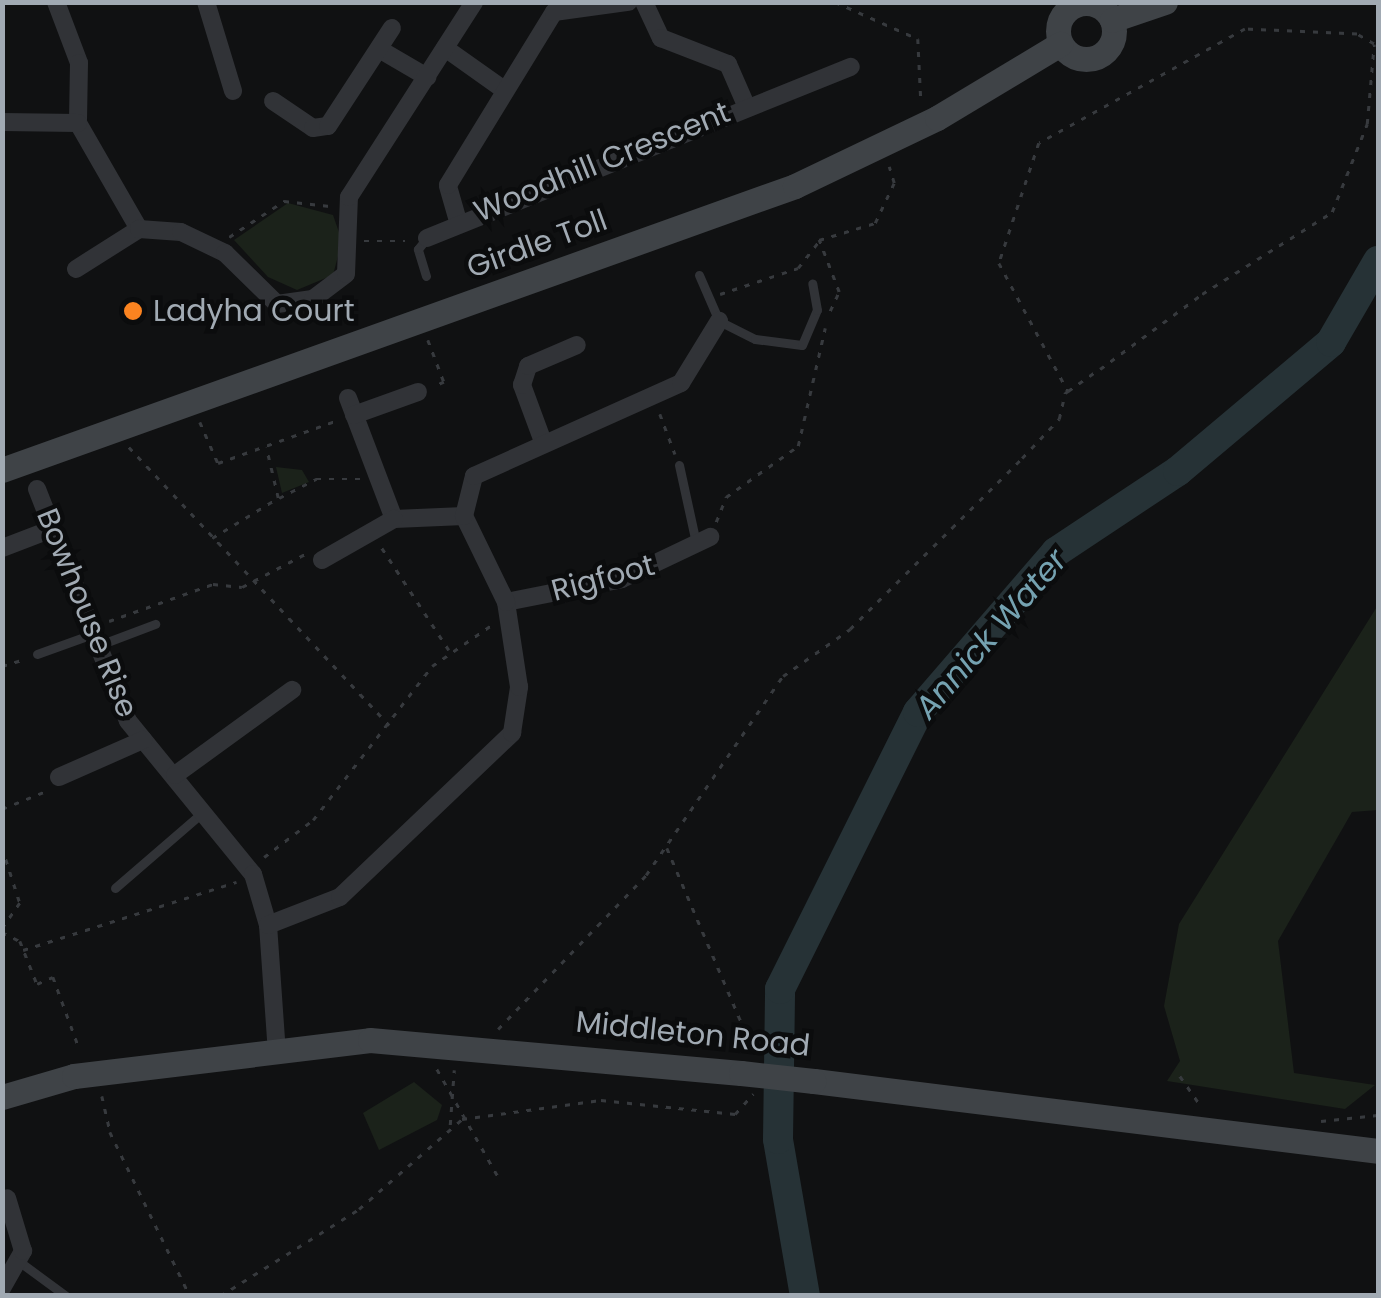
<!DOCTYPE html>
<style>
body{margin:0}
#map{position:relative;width:1381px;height:1298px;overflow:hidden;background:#101112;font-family:Poppins,sans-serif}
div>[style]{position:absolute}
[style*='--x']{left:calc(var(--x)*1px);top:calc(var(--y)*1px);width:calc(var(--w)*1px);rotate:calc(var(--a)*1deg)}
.green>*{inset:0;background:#1b221a}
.river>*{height:30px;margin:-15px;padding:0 15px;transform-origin:15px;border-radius:15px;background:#263236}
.path>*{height:2.5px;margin-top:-1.25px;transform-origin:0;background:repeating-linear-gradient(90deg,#373a3e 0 5px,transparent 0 13px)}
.lane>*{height:9px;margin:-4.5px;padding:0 4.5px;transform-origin:4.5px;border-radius:4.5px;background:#313337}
.street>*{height:18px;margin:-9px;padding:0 9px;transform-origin:9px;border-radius:9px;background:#313337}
.secondary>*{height:25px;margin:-12.5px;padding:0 12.5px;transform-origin:12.5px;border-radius:12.5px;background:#3f4347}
.secondary>.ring{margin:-12.5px;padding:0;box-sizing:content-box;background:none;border:25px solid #3f4347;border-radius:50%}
.secondary-bridge>*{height:25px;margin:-12.5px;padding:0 12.5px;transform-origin:12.5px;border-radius:12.5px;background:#3f4347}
.dots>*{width:28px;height:28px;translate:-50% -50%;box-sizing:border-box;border:5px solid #0b0c0d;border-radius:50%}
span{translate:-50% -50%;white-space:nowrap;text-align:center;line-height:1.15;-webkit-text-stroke:9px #0b0c0d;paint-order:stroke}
.street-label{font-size:30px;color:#a1aab3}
.poi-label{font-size:30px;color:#a1aab3}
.left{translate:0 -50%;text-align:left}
.water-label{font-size:32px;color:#75a2b1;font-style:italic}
.frame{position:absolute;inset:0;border:5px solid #a1aab3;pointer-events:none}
</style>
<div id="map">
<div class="green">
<i style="clip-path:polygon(288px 203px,333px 215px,342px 241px,333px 275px,297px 290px,268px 277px,234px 240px)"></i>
<i style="clip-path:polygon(276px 467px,302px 470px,309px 482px,282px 493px)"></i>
<i style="clip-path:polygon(1378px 605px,1378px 810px,1352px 812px,1278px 941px,1294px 1073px,1375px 1085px,1345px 1109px,1167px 1081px,1180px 1061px,1164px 1006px,1179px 924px)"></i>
<i style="clip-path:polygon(414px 1082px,442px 1105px,437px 1120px,379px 1150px,363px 1113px)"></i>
</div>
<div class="river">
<i style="--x:805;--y:1296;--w:159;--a:-99.8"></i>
<i style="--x:778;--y:1139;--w:150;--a:-89.2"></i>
<i style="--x:780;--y:989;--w:309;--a:-63.5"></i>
<i style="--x:918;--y:712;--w:211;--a:-49.2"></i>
<i style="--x:1056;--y:552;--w:146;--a:-33.6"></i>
<i style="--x:1178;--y:471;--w:200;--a:-40.1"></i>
<i style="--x:1331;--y:342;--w:94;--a:-59.9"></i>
</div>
<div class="path">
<i style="--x:835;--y:2;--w:91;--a:24"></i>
<i style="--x:918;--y:39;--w:62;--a:87.2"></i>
<i style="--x:229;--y:237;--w:66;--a:-33.2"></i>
<i style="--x:284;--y:201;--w:46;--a:6.2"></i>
<i style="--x:364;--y:241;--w:41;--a:0"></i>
<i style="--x:720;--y:294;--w:82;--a:-18.4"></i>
<i style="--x:798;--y:268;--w:34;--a:-52"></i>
<i style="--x:830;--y:311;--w:21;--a:-65"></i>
<i style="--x:839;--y:292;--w:56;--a:-111"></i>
<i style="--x:819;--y:240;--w:59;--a:-16.9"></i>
<i style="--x:875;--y:223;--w:44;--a:-64.6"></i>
<i style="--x:894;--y:183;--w:17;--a:-107"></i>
<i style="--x:428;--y:340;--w:45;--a:69.1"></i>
<i style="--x:444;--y:382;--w:12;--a:156"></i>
<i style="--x:660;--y:414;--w:43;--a:69.4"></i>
<i style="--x:200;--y:422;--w:45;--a:66.3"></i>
<i style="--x:218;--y:463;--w:127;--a:-19.7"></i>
<i style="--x:129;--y:447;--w:381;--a:46.9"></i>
<i style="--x:279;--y:498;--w:42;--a:-27.2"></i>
<i style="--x:316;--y:479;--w:44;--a:0"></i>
<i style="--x:716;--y:522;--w:27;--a:-68"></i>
<i style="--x:726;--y:497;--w:88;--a:-35.3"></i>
<i style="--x:798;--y:446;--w:121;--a:-77.1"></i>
<i style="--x:212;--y:538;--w:77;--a:-31.2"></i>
<i style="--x:278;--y:498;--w:52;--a:-103.2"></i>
<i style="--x:382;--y:548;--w:122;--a:56.7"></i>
<i style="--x:109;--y:621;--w:110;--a:-19.6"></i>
<i style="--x:213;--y:584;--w:29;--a:6"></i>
<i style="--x:242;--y:587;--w:73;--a:-27.6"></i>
<i style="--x:2;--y:666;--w:24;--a:-17"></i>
<i style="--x:2;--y:809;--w:48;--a:-22.2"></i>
<i style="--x:2;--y:847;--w:59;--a:72.2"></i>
<i style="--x:20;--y:903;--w:32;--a:125"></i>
<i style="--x:667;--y:848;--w:222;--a:66.9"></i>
<i style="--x:264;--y:857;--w:61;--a:-37.1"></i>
<i style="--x:313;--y:820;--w:195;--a:-52.3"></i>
<i style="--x:432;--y:666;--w:74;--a:-34.5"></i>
<i style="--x:2;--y:932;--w:20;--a:27"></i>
<i style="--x:20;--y:941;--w:46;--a:68.4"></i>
<i style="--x:37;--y:984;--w:17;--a:-24"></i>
<i style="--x:53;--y:977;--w:72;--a:69.8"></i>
<i style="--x:23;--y:950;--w:224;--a:-17.7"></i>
<i style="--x:498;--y:1029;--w:214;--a:-46.1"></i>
<i style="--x:646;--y:875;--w:242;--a:-55.5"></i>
<i style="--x:783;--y:676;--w:82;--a:-35"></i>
<i style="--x:850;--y:629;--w:243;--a:-44.8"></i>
<i style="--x:1022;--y:458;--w:54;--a:-46.5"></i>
<i style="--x:1059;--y:419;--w:27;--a:-77"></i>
<i style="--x:1065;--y:393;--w:4;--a:-34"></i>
<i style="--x:1068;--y:391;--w:39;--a:-35"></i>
<i style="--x:1100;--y:369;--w:127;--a:-36.3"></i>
<i style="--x:1202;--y:294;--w:154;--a:-32.2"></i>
<i style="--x:1332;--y:212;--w:95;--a:-68.3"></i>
<i style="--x:1367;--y:124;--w:80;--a:-85"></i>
<i style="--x:1374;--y:44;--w:20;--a:-150"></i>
<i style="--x:1357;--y:34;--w:112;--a:-177.4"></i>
<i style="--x:1245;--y:29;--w:235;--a:151"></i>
<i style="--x:1039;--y:143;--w:126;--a:108.4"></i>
<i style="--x:999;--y:263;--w:145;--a:61.7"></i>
<i style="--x:437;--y:1069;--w:125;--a:60.4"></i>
<i style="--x:1180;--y:1076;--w:38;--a:55"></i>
<i style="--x:102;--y:1096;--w:37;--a:77"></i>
<i style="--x:110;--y:1132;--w:182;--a:64"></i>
<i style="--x:1321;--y:1121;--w:57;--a:-6"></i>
<i style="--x:450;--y:1125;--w:55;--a:-85.8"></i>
<i style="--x:220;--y:1296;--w:164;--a:-32"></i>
<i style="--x:359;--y:1209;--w:137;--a:-41.1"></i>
<i style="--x:462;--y:1119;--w:140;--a:-7.8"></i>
<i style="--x:601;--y:1100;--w:135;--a:6"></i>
<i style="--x:735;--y:1114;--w:27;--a:-48"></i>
</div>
<div class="lane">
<i style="--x:699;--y:275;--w:50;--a:66.5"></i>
<i style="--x:719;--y:321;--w:40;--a:26.6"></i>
<i style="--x:755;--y:339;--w:47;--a:7.3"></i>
<i style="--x:802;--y:345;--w:38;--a:-67"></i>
<i style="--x:817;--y:310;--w:27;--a:-100"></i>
<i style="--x:426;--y:276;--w:28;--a:-107"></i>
<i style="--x:418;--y:249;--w:14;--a:-51"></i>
<i style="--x:679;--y:465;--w:80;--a:77.7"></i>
<i style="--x:102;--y:644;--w:57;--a:-20.7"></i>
<i style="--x:37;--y:654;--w:62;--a:-19.9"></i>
<i style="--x:115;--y:888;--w:116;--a:-40.8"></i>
<i style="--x:17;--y:1260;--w:61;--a:36.3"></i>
</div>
<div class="street">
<i style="--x:56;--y:2;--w:65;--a:69.3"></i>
<i style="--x:79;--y:63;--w:60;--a:91"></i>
<i style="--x:78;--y:123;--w:122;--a:60.1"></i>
<i style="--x:206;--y:2;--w:93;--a:73.1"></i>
<i style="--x:644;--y:2;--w:40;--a:65"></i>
<i style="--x:661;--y:38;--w:72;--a:21.2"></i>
<i style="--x:728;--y:64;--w:43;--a:66.4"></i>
<i style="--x:445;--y:48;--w:72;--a:35.4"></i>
<i style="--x:379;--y:49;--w:56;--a:30.3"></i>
<i style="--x:273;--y:101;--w:48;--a:34"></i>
<i style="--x:313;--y:128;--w:15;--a:-8"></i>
<i style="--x:328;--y:126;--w:117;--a:-56.9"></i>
<i style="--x:2;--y:122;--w:76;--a:0.8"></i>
<i style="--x:458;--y:221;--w:37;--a:-106"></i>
<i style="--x:448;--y:185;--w:203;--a:-58.5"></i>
<i style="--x:554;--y:12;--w:75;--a:-7.7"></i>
<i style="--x:427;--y:238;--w:457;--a:-22"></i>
<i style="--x:76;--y:269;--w:75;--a:-32.4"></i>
<i style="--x:139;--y:229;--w:42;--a:4.1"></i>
<i style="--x:181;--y:232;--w:49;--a:25.5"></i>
<i style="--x:225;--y:253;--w:73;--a:44.4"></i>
<i style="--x:277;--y:304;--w:36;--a:-8"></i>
<i style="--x:313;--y:299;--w:41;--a:-37.1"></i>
<i style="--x:346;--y:274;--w:77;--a:-87.8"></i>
<i style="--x:349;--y:197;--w:232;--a:-57.3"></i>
<i style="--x:348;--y:398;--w:129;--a:69.2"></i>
<i style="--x:394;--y:519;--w:70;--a:-2.5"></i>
<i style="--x:354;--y:415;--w:68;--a:-19.8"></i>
<i style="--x:542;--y:439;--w:58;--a:-110.3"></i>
<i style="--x:522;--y:385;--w:20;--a:-72"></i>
<i style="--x:528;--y:366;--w:53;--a:-23.2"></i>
<i style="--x:37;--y:489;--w:249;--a:68.6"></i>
<i style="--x:128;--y:721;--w:198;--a:50.8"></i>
<i style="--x:253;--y:874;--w:53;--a:73.6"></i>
<i style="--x:268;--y:925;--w:128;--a:86"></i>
<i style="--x:2;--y:548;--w:53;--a:-20.8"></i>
<i style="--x:322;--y:560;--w:83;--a:-29.7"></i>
<i style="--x:506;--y:602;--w:118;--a:-11.2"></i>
<i style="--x:622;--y:579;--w:98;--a:-25.5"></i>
<i style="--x:175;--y:775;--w:145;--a:-36"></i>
<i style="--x:59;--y:777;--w:92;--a:-23.8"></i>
<i style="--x:268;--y:925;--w:77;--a:-21.3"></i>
<i style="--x:340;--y:897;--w:238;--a:-43.6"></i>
<i style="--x:512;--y:733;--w:47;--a:-81.3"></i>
<i style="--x:519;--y:687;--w:86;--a:-98.7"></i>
<i style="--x:506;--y:602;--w:96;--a:-116"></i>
<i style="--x:464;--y:516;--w:41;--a:-76"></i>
<i style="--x:474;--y:476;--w:227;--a:-24.2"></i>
<i style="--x:681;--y:383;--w:73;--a:-58.5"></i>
<i style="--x:2;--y:1288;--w:43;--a:-60.4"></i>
<i style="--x:23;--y:1251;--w:55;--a:-106.8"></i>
</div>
<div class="secondary">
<i class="ring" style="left:1058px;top:3px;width:31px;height:31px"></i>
<i style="--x:1112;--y:20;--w:56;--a:-18.8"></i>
<i style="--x:2;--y:470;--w:842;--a:-19.7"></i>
<i style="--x:795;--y:186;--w:157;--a:-25.6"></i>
<i style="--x:937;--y:118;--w:144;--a:-31"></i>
<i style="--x:814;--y:1081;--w:568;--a:7.07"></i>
<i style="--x:2;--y:1097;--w:75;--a:-16.3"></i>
<i style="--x:74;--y:1076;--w:298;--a:-6.9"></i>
<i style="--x:370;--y:1040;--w:372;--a:5.1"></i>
</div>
<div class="secondary-bridge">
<i style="--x:741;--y:1073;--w:73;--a:6.3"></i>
</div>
<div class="dots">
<i style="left:133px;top:311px;background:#fb8320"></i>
</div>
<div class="street-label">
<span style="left:602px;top:162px;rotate:-22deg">Woodhill Crescent</span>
<span style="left:537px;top:244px;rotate:-20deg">Girdle Toll</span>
<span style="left:603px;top:578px;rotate:-15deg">Rigfoot</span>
<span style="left:87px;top:613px;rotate:68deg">Bowhouse Rise</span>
<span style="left:693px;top:1034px;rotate:6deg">Middleton Road</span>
</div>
<div class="poi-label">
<span class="left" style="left:153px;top:311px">Ladyha Court</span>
</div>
<div class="water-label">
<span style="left:991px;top:634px;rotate:-49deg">Annick Water</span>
</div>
<div class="frame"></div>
</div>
